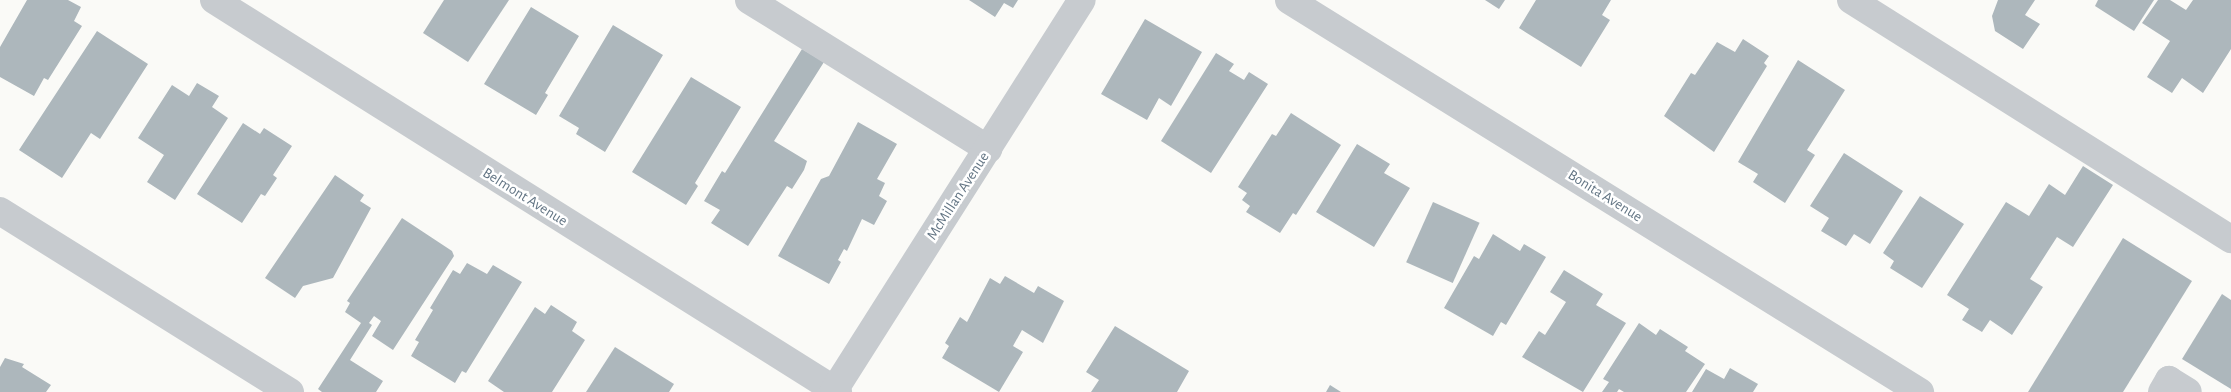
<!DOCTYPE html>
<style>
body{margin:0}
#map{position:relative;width:2231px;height:392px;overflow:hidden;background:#fafaf7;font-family:"Alegreya Sans",sans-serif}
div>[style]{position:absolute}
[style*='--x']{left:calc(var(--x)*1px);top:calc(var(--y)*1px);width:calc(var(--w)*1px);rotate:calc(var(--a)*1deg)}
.building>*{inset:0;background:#adb7bc;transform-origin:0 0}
.minor>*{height:28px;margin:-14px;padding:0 14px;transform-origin:14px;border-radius:14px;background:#c7cbcf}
span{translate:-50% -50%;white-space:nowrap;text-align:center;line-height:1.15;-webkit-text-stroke:5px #fff;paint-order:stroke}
.street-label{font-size:15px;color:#637584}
</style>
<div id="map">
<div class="building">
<i style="clip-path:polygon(27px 0,68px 0,81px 7px,74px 21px,82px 26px,48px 80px,44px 78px,34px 96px,0 77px,0 47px)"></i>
<i style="clip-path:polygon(444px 0,509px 0,468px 62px,423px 33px)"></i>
<i style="clip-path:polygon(969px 0,1018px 0,1013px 8px,1004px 3px,995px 17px)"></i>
<i style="clip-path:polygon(1485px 0,1505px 0,1499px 9px)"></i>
<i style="clip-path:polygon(1536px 0,1611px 0,1602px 15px,1610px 20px,1581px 67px,1519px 28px)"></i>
<i style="clip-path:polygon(1998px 0,2035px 0,2025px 15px,2040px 24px,2023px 49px,1995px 31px,1992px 16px)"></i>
<i style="clip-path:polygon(2098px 0,2154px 0,2134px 31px,2095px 6px)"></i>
<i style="clip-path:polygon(2158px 0,2170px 0,2186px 10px,2193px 0,2231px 0,2231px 49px,2203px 93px,2182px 78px,2172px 93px,2147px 77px,2170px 41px,2142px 23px)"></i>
<i style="clip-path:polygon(531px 7px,579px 36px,545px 93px,548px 95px,536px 115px,484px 84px)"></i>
<i style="clip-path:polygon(1145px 19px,1202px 52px,1171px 106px,1159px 98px,1147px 120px,1101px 94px)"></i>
<i style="clip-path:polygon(613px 25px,663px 55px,605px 152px,576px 134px,579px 128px,559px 116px)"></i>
<i style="clip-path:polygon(97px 31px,148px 64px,100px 139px,91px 133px,62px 178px,19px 150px)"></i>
<i style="clip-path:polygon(1743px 39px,1769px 56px,1764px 63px,1767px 66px,1714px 152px,1664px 116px,1691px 73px,1695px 75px,1717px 42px,1735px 52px)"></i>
<i style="clip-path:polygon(802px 49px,824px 62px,774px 141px,807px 161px,804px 170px,792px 189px,787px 186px,748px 246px,711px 223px,720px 210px,704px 201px,722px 171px,725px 173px)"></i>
<i style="clip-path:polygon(1216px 53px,1234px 64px,1229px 71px,1244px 80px,1249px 72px,1268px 84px,1211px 173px,1161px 141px)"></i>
<i style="clip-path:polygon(1798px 60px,1845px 90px,1807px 150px,1815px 155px,1785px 203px,1753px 182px,1758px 174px,1738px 162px)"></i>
<i style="clip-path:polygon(691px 77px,741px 107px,695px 183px,698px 186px,686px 205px,632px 172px)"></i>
<i style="clip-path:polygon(197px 83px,219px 96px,212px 107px,228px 118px,175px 200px,147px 182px,164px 155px,138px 138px,172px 85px,189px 96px)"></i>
<i style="clip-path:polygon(1291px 113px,1341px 145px,1296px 215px,1293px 213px,1280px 233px,1246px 212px,1250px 206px,1242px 200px,1247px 193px,1238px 187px,1272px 134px,1276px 136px)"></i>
<i style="clip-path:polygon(858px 122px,897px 144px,877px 179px,885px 183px,879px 196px,887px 201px,874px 225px,862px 219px,847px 251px,844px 249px,838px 260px,841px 262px,829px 284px,778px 256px,821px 179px,829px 176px)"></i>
<i style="clip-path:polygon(243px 123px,260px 134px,264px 128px,292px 146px,273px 175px,277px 178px,265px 196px,261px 194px,242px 223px,197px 194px)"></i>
<i style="clip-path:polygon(1357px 144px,1390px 164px,1384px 173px,1410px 188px,1374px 247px,1316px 212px)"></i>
<i style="clip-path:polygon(1844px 153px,1903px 191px,1870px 244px,1854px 234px,1846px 246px,1821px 231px,1829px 218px,1810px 206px)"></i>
<i style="clip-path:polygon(2083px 166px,2113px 185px,2073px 247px,2057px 237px,2030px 279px,2043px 287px,2012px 335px,1990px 320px,1982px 332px,1962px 320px,1969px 309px,1947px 295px,2006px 202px,2029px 216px,2049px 184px,2065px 195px)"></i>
<i style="clip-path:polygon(335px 175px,364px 195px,360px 201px,371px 208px,333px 278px,303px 286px,295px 298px,265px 278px)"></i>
<i style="clip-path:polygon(1920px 196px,1964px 224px,1922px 288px,1890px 268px,1894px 261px,1883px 253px)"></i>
<i style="left:1433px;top:202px;width:51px;height:66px;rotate:24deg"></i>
<i style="clip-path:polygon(402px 218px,452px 251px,454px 256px,393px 350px,372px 336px,381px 321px,374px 316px,369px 323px,372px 325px,350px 360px,383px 381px,376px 392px,322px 392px,318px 389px,361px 323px,345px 312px,350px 303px,347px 301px)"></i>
<i style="clip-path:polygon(1493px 234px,1520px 251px,1524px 244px,1546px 257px,1506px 325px,1501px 322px,1493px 336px,1444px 308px,1474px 256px,1479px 259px)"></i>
<i style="clip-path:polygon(2123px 238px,2192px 281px,2123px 392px,2028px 392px)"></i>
<i style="clip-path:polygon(467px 263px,487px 274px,493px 265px,522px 282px,466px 373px,462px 371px,455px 383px,411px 356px,419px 342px,415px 340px,433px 310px,430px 308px,453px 270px,460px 274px)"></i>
<i style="clip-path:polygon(1564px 270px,1603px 294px,1596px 305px,1626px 323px,1583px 392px,1522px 357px,1539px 331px,1545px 335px,1566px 302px,1550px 292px)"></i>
<i style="clip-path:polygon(1005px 276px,1034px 293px,1038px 286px,1064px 301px,1043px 343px,1022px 330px,1013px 346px,1023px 352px,999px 392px,942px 358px,949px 346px,945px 343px,960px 317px,967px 322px,990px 278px,1000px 284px)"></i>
<i style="clip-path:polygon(2222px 294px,2231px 300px,2231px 389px,2182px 359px)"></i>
<i style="clip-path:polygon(551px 305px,577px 322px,572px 331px,585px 340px,552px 392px,504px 392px,488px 381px,535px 307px,545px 314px)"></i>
<i style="clip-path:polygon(1639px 323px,1656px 335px,1660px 329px,1688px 347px,1685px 351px,1705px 364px,1686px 392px,1624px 392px,1619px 389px,1617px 392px,1602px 392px,1609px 382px,1603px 379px)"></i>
<i style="clip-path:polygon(1115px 326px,1189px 371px,1177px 392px,1091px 392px,1099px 380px,1086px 372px)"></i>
<i style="clip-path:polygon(615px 347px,674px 384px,669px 392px,586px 392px)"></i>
<i style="clip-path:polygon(5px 358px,24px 364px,22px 367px,51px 385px,46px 392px,0 392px,0 367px)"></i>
<i style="clip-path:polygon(1730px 368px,1758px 384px,1753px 392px,1692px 392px,1706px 369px,1724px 379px)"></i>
<i style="clip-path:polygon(1330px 385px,1341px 392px,1326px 392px)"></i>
</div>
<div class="minor">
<i style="--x:214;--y:0;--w:737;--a:32.14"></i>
<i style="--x:749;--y:0;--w:282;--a:31.9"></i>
<i style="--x:1289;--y:0;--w:743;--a:31.85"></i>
<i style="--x:1851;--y:0;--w:449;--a:32.2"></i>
<i style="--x:0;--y:211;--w:342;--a:32"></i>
<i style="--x:833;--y:392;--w:464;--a:-57.6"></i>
<i style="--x:2162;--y:392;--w:14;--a:-60"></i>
<i style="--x:2169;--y:380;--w:22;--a:32"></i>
</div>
<div class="street-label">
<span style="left:958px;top:196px;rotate:-57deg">McMillan Avenue</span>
<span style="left:1605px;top:196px;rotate:32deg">Bonita Avenue</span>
<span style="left:525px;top:197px;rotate:32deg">Belmont Avenue</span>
</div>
</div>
